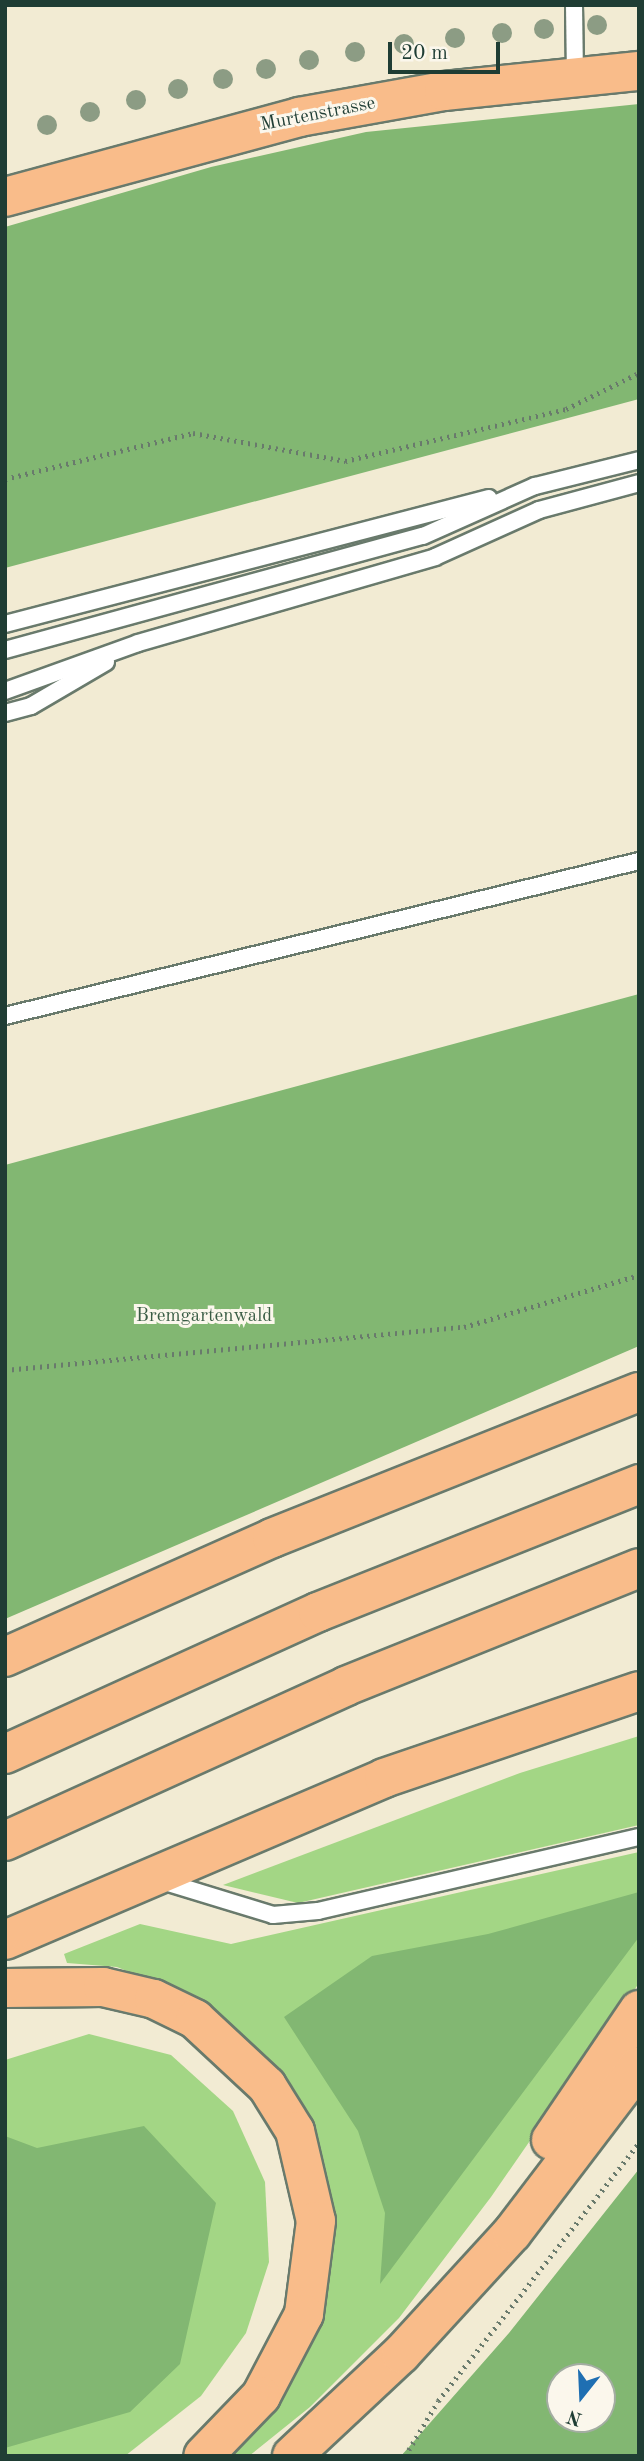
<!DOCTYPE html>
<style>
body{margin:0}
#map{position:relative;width:644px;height:2461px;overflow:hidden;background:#f2ebd3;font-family:"Old Standard TT",serif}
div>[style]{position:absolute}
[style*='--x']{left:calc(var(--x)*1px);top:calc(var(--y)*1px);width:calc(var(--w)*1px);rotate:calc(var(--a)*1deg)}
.green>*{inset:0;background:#a3d685}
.forest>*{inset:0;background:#82b772}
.path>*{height:4.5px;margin-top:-2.25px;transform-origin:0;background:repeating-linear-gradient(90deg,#697a6c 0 2px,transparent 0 7px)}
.roads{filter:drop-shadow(2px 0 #697a6c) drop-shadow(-2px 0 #697a6c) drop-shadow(0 2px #697a6c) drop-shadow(0 -2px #697a6c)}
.service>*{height:16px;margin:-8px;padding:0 8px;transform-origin:8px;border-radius:8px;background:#fff}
.primary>*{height:38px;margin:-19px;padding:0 19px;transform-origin:19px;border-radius:19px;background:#f9bc8a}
.motorway>*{height:38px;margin:-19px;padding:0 19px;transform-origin:19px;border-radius:19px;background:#f9bc8a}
.trees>*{width:20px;height:20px;margin:-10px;border-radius:50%;background:#8c9c84}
span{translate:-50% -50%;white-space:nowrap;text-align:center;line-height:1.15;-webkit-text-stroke:6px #fbf7ec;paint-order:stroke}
.street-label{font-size:19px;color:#1f3d34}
.park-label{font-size:19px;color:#395c44}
.frame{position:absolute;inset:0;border:7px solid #1f3d34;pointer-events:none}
.north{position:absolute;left:546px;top:2363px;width:70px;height:70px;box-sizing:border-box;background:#fbf7ec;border:2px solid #a3ada2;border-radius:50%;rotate:198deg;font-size:19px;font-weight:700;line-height:28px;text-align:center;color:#1f3d34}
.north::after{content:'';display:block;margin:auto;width:24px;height:32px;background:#1f6fb2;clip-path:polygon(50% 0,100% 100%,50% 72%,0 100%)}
.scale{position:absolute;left:388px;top:42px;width:112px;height:32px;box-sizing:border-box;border:4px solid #1f3d34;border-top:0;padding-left:9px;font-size:21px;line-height:24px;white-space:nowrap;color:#1f3d34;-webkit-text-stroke:5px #fbf7ec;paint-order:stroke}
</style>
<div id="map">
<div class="green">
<i style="clip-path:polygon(639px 1736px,639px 1825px,298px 1903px,223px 1885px,520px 1773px)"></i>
<i style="clip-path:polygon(639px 1852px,639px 1983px,491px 2197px,399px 2318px,310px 2407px,249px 2456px,225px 2456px,267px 2414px,311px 2343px,329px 2281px,335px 2217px,312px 2135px,272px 2064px,198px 2000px,117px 1967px,67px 1963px,64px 1954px,140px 1924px,231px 1944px)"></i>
<i style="clip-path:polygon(89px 2034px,171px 2055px,233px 2111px,265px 2182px,269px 2262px,246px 2333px,201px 2396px,125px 2456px,5px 2456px,5px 2060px)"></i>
</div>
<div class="forest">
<i style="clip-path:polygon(639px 104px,639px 399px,5px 568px,5px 227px,211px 167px,366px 132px)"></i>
<i style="clip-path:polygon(639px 994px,639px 1346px,5px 1619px,5px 1165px)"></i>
<i style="clip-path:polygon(639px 1892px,639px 1937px,380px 2284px,385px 2213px,358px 2131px,284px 2017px,372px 1956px,488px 1934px)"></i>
<i style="clip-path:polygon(144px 2126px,216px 2203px,180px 2364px,130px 2412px,5px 2448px,5px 2136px,37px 2148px)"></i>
<i style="clip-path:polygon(evenodd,639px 2169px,639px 2456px,401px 2456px,509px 2333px,639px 2169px,602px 2377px,602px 2419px,560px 2419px,560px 2377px,602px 2377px)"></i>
</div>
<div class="path">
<i style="--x:5;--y:479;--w:194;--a:-13.7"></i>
<i style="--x:193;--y:433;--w:155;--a:10.4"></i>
<i style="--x:345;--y:461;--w:227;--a:-13.2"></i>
<i style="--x:566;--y:409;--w:81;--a:-26.3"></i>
<i style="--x:5;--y:1370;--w:461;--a:-5.4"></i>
<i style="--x:464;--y:1327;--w:183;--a:-16.5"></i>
<i style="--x:405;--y:2456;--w:64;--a:-59"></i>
<i style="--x:438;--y:2401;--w:327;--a:-52.1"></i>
</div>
<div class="roads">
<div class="service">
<i style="--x:574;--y:5;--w:70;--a:89.2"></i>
<i style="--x:5;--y:624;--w:500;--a:-14.59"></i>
<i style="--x:5;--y:650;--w:433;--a:-15.3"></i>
<i style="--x:423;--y:536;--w:123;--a:-24.1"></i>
<i style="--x:535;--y:486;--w:107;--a:-14"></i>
<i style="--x:5;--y:691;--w:141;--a:-19.8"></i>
<i style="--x:138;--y:643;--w:309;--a:-16.1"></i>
<i style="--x:435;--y:557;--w:114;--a:-24.3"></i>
<i style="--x:539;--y:510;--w:104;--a:-15.1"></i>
<i style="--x:5;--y:713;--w:27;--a:-15"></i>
<i style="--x:31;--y:706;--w:87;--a:-30.4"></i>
<i style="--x:5;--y:1016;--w:653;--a:-13.74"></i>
<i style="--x:162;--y:1881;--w:116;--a:17"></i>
<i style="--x:273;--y:1915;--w:45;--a:-5.1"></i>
<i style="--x:318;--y:1911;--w:329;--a:-13"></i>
</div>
<div class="primary">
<i style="--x:5;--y:197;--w:305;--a:-15.2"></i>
<i style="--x:299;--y:117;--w:147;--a:-10.2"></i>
<i style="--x:444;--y:91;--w:196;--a:-5.9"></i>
</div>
<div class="motorway">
<i style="--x:5;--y:1657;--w:292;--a:-24"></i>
<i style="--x:272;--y:1538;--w:395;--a:-21.7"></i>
<i style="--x:5;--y:1754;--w:344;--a:-24.4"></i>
<i style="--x:318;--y:1612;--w:346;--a:-21.7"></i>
<i style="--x:5;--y:1841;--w:375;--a:-24.4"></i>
<i style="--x:346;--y:1686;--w:316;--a:-21.9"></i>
<i style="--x:5;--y:1940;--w:412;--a:-23.1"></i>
<i style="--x:384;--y:1778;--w:269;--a:-18.8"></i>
<i style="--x:5;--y:1988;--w:98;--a:-0.6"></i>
<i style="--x:103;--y:1987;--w:52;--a:13.2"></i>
<i style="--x:154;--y:1999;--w:46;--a:26"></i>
<i style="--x:195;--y:2019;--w:98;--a:42.9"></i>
<i style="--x:267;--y:2086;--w:53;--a:58.1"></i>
<i style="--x:295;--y:2131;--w:92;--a:76.9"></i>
<i style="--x:316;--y:2221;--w:94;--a:97.4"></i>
<i style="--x:304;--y:2314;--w:93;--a:117.7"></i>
<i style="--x:261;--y:2396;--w:83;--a:134"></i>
<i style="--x:551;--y:2140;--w:157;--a:-55.9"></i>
<i style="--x:292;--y:2456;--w:149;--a:-43.1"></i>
<i style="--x:401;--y:2354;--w:164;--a:-47.5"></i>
<i style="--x:512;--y:2233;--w:210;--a:-52.7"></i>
</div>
</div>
<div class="trees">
<i style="left:597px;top:25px"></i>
<i style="left:544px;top:29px"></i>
<i style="left:502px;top:33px"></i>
<i style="left:455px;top:38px"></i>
<i style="left:404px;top:44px"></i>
<i style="left:355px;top:52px"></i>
<i style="left:309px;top:60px"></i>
<i style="left:266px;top:69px"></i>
<i style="left:223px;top:79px"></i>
<i style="left:178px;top:89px"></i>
<i style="left:136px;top:100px"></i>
<i style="left:90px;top:112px"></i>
<i style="left:47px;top:125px"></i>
</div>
<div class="street-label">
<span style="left:318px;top:115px;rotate:-11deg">Murtenstrasse</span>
</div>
<div class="park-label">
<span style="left:204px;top:1317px">Bremgartenwald</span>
</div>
<div class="frame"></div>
<div class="north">N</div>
<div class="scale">20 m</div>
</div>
